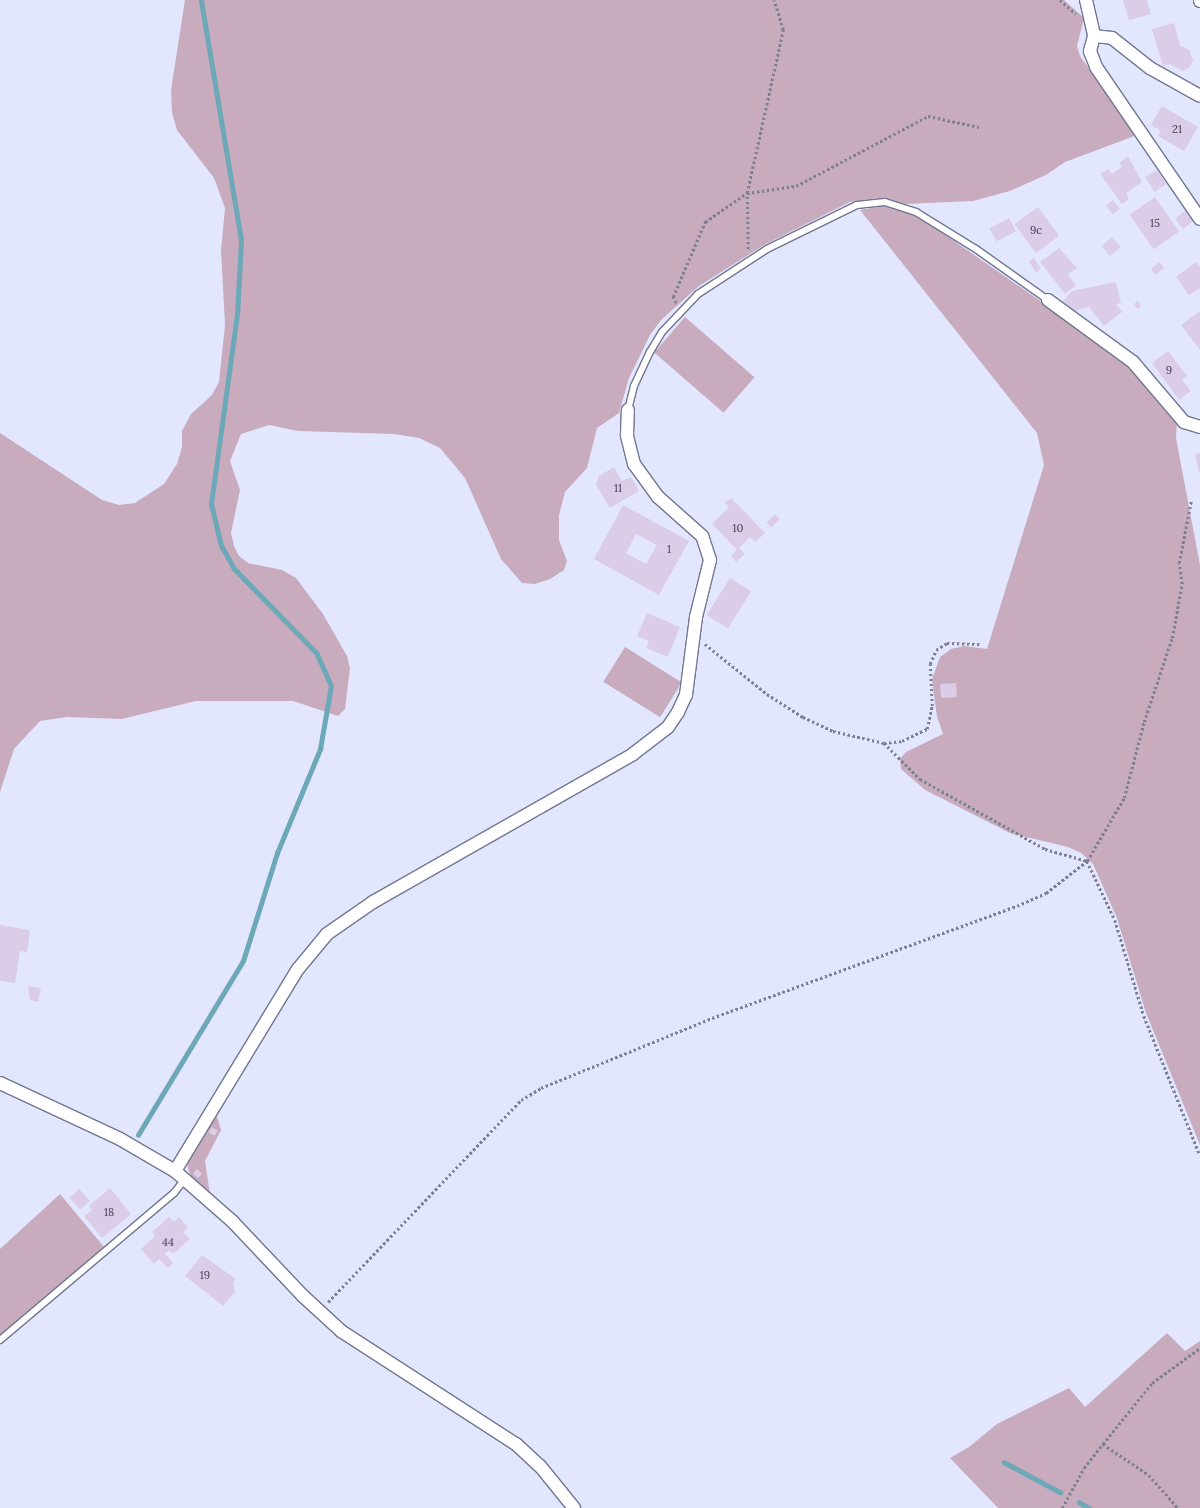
<!DOCTYPE html>
<style>
body{margin:0}
#map{position:relative;width:1200px;height:1508px;overflow:hidden;background:#e2e7ff;font-family:Lora,serif}
div>[style]{position:absolute}
[style*='--x']{left:calc(var(--x)*1px);top:calc(var(--y)*1px);width:calc(var(--w)*1px);rotate:calc(var(--a)*1deg)}
.green>*{inset:0;background:#c8abbd;transform-origin:0 0}
.stream>*{height:4.5px;margin:-2.25px;padding:0 2.25px;transform-origin:2.25px;border-radius:2.25px;background:#6ca8b7}
.building>*{inset:0;background:#dbcce8;transform-origin:0 0}
.path>*{height:2.5px;margin-top:-1.25px;transform-origin:0;background:repeating-linear-gradient(90deg,#7c7f90 0 2.5px,transparent 0 5px)}
.roads{filter:drop-shadow(1px 0 #717690) drop-shadow(-1px 0 #717690) drop-shadow(0 1px #717690) drop-shadow(0 -1px #717690)}
.service>*{height:6px;margin:-3px;padding:0 3px;transform-origin:3px;border-radius:3px;background:#fff}
.minor>*{height:12px;margin:-6px;padding:0 6px;transform-origin:6px;border-radius:6px;background:#fff}
span{translate:-50% -50%;white-space:nowrap;text-align:center;line-height:1.15;-webkit-text-stroke:4.5px #e2e7ff;paint-order:stroke}
.number-label{font-size:11px;color:#403e4c}
.number-label span{-webkit-text-stroke-width:0}
</style>
<div id="map">
<div class="green">
<i style="clip-path:polygon(185px 0,1064px 0,1084px 18px,1077px 46px,1080px 56px,1137px 135px,1065px 162px,1046px 175px,1010px 191px,973px 201px,905px 204px,882px 198px,850px 202px,764px 245px,699px 286px,661px 320px,650px 335px,629px 378px,619px 413px,597px 428px,587px 468px,565px 492px,559px 515px,559px 540px,567px 561px,564px 570px,550px 579px,535px 584px,522px 583px,501px 559px,465px 478px,440px 448px,419px 438px,394px 434px,298px 431px,269px 425px,241px 434px,230px 461px,240px 490px,231px 533px,234px 546px,239px 556px,248px 563px,282px 570px,296px 578px,323px 614px,347px 656px,350px 668px,345px 709px,338px 716px,293px 701px,196px 701px,122px 719px,67px 717px,40px 721px,14px 749px,0 792px,0 433px,102px 500px,119px 505px,135px 503px,164px 484px,177px 464px,182px 447px,182px 431px,191px 414px,212px 395px,219px 382px,225px 325px,221px 250px,225px 208px,214px 178px,177px 130px,172px 113px,171px 90px)"></i>
<i style="clip-path:polygon(883px 206px,900px 209px,927px 222px,1109px 349px,1132px 366px,1177px 421px,1176px 438px,1200px 565px,1200px 1145px,1146px 1013px,1117px 918px,1093px 864px,1081px 853px,1068px 847px,1010px 833px,925px 790px,901px 769px,900px 759px,906px 752px,943px 734px,937px 717px,932px 679px,940px 657px,951px 649px,964px 646px,987px 649px,1044px 465px,1037px 433px,860px 210px)"></i>
<i style="left:685px;top:317px;width:92px;height:47px;rotate:41deg"></i>
<i style="left:625px;top:647px;width:67px;height:41px;rotate:32deg"></i>
<i style="clip-path:polygon(216px 1113px,221px 1130px,205px 1161px,210px 1194px,191px 1177px,187px 1165px)"></i>
<i style="clip-path:polygon(60px 1194px,104px 1247px,0 1335px,0 1249px)"></i>
<i style="clip-path:polygon(1167px 1333px,1185px 1351px,1200px 1341px,1200px 1508px,998px 1508px,950px 1458px,969px 1447px,997px 1424px,1069px 1388px,1085px 1407px)"></i>
</div>
<div class="stream">
<i style="--x:138;--y:1135;--w:203;--a:-58.9"></i>
<i style="--x:243;--y:961;--w:113;--a:-72.5"></i>
<i style="--x:277;--y:853;--w:113;--a:-67.5"></i>
<i style="--x:320;--y:749;--w:64;--a:-80.1"></i>
<i style="--x:331;--y:686;--w:35;--a:-114"></i>
<i style="--x:317;--y:654;--w:119;--a:-134.3"></i>
<i style="--x:234;--y:569;--w:26;--a:-119"></i>
<i style="--x:221;--y:546;--w:43;--a:-103.4"></i>
<i style="--x:211;--y:504;--w:191;--a:-82.2"></i>
<i style="--x:237;--y:315;--w:75;--a:-86.9"></i>
<i style="--x:241;--y:240;--w:243;--a:-99.5"></i>
<i style="--x:1004;--y:1462;--w:64;--a:28.2"></i>
<i style="--x:1079;--y:1502;--w:12;--a:31"></i>
</div>
<div class="building">
<i style="clip-path:polygon(1123px 0,1147px 0,1151px 14px,1129px 20px)"></i>
<i style="clip-path:polygon(1174px 23px,1180px 45px,1189px 50px,1193px 60px,1189px 68px,1182px 71px,1170px 64px,1163px 66px,1152px 29px)"></i>
<i style="clip-path:polygon(1162px 106px,1198px 127px,1184px 151px,1158px 136px,1161px 131px,1151px 125px)"></i>
<i style="clip-path:polygon(1128px 156px,1142px 182px,1126px 193px,1129px 199px,1122px 204px,1100px 174px,1108px 169px,1112px 174px,1122px 167px,1119px 163px)"></i>
<i style="left:1157px;top:170px;width:17px;height:14px;rotate:57deg"></i>
<i style="left:1155px;top:197px;width:42px;height:31px;rotate:55deg"></i>
<i style="left:1113px;top:200px;width:11px;height:9px;rotate:52deg"></i>
<i style="left:1038px;top:207px;width:36px;height:29px;rotate:54deg"></i>
<i style="left:1186px;top:210px;width:13px;height:14px;rotate:51deg"></i>
<i style="left:1009px;top:218px;width:15px;height:22px;rotate:62deg"></i>
<i style="left:1112px;top:237px;width:13px;height:14px;rotate:48deg"></i>
<i style="clip-path:polygon(1059px 248px,1077px 268px,1068px 274px,1076px 286px,1065px 294px,1040px 262px)"></i>
<i style="left:1034px;top:258px;width:13px;height:6px;rotate:58deg"></i>
<i style="clip-path:polygon(1159px 262px,1164px 268px,1155px 275px,1151px 269px)"></i>
<i style="clip-path:polygon(1196px 262px,1200px 268px,1200px 288px,1189px 295px,1176px 277px)"></i>
<i style="clip-path:polygon(1116px 282px,1121px 303px,1116px 304px,1122px 312px,1104px 326px,1089px 307px,1074px 311px,1063px 301px,1072px 291px)"></i>
<i style="clip-path:polygon(1138px 301px,1141px 306px,1137px 309px,1134px 304px)"></i>
<i style="clip-path:polygon(1200px 311px,1200px 350px,1181px 325px)"></i>
<i style="clip-path:polygon(1168px 351px,1187px 376px,1182px 380px,1191px 391px,1179px 400px,1152px 363px)"></i>
<i style="clip-path:polygon(1200px 453px,1200px 473px,1199px 473px,1195px 454px)"></i>
<i style="clip-path:polygon(614px 467px,622px 481px,631px 477px,639px 491px,610px 508px,596px 485px,599px 476px)"></i>
<i style="clip-path:polygon(731px 498px,765px 533px,755px 542px,750px 537px,739px 548px,745px 554px,736px 562px,731px 556px,737px 550px,712px 524px,729px 507px,725px 503px)"></i>
<i style="clip-path:polygon(evenodd,623px 505px,689px 541px,659px 595px,594px 559px,623px 505px,636px 534px,657px 545px,646px 564px,626px 553px,636px 534px)"></i>
<i style="left:775px;top:514px;width:7px;height:12px;rotate:45deg"></i>
<i style="left:730px;top:578px;width:25px;height:44px;rotate:32deg"></i>
<i style="clip-path:polygon(647px 613px,680px 627px,668px 657px,646px 648px,649px 641px,637px 636px)"></i>
<i style="left:956px;top:683px;width:14px;height:16px;rotate:86deg"></i>
<i style="clip-path:polygon(0 925px,30px 930px,27px 952px,20px 951px,15px 983px,0 981px)"></i>
<i style="clip-path:polygon(28px 986px,41px 988px,38px 1002px,30px 1000px)"></i>
<i style="left:212px;top:1127px;width:7px;height:6px;rotate:34deg"></i>
<i style="clip-path:polygon(197px 1169px,202px 1174px,198px 1178px,193px 1174px)"></i>
<i style="clip-path:polygon(110px 1188px,131px 1214px,102px 1238px,84px 1216px,92px 1210px,89px 1206px)"></i>
<i style="left:79px;top:1189px;width:16px;height:13px;rotate:47deg"></i>
<i style="clip-path:polygon(169px 1217px,174px 1222px,179px 1217px,188px 1228px,183px 1232px,190px 1239px,173px 1254px,169px 1250px,165px 1254px,173px 1263px,168px 1268px,159px 1259px,154px 1264px,141px 1249px,155px 1236px,152px 1232px)"></i>
<i style="clip-path:polygon(202px 1255px,236px 1279px,233px 1283px,235px 1292px,223px 1306px,185px 1276px)"></i>
</div>
<div class="path">
<i style="--x:1060;--y:0;--w:21;--a:41"></i>
<i style="--x:748;--y:249;--w:56;--a:-91"></i>
<i style="--x:747;--y:193;--w:167;--a:-77.5"></i>
<i style="--x:783;--y:30;--w:31;--a:-107"></i>
<i style="--x:676;--y:303;--w:7;--a:-117"></i>
<i style="--x:673;--y:297;--w:82;--a:-66.9"></i>
<i style="--x:705;--y:222;--w:51;--a:-34.6"></i>
<i style="--x:747;--y:193;--w:49;--a:-8.1"></i>
<i style="--x:796;--y:186;--w:149;--a:-27.9"></i>
<i style="--x:928;--y:116;--w:52;--a:12.2"></i>
<i style="--x:705;--y:644;--w:80;--a:38.9"></i>
<i style="--x:767;--y:694;--w:43;--a:32.6"></i>
<i style="--x:803;--y:717;--w:33;--a:25"></i>
<i style="--x:833;--y:731;--w:52;--a:13.2"></i>
<i style="--x:884;--y:743;--w:18;--a:-6"></i>
<i style="--x:902;--y:741;--w:28;--a:-26"></i>
<i style="--x:927;--y:729;--w:24;--a:-78"></i>
<i style="--x:932;--y:706;--w:42;--a:-92.7"></i>
<i style="--x:930;--y:664;--w:15;--a:-67"></i>
<i style="--x:936;--y:650;--w:13;--a:-32"></i>
<i style="--x:947;--y:643;--w:35;--a:2"></i>
<i style="--x:884;--y:743;--w:51;--a:45"></i>
<i style="--x:920;--y:779;--w:143;--a:29.2"></i>
<i style="--x:1045;--y:849;--w:44;--a:15.9"></i>
<i style="--x:1087;--y:861;--w:65;--a:64.6"></i>
<i style="--x:1115;--y:920;--w:100;--a:73.2"></i>
<i style="--x:1144;--y:1016;--w:150;--a:68.1"></i>
<i style="--x:328;--y:1302;--w:279;--a:-46.3"></i>
<i style="--x:521;--y:1100;--w:23;--a:-31"></i>
<i style="--x:541;--y:1088;--w:185;--a:-22.3"></i>
<i style="--x:712;--y:1018;--w:325;--a:-20.2"></i>
<i style="--x:1017;--y:906;--w:32;--a:-24"></i>
<i style="--x:1046;--y:893;--w:52;--a:-38"></i>
<i style="--x:1087;--y:861;--w:73;--a:-59.6"></i>
<i style="--x:1124;--y:798;--w:79;--a:-75.3"></i>
<i style="--x:1144;--y:722;--w:89;--a:-71.6"></i>
<i style="--x:1172;--y:638;--w:55;--a:-79.5"></i>
<i style="--x:1182;--y:584;--w:21;--a:-98"></i>
<i style="--x:1179;--y:563;--w:63;--a:-79"></i>
<i style="--x:1103;--y:1444;--w:78;--a:-51.2"></i>
<i style="--x:1152;--y:1383;--w:59;--a:-36.1"></i>
<i style="--x:1062;--y:1508;--w:46;--a:-61.2"></i>
<i style="--x:1084;--y:1468;--w:31;--a:-52"></i>
<i style="--x:1103;--y:1444;--w:55;--a:34"></i>
<i style="--x:1149;--y:1475;--w:44;--a:48.7"></i>
</div>
<div class="roads">
<div class="service">
<i style="--x:628;--y:410;--w:25;--a:-76"></i>
<i style="--x:634;--y:386;--w:38;--a:-65"></i>
<i style="--x:650;--y:352;--w:23;--a:-59"></i>
<i style="--x:662;--y:332;--w:52;--a:-46.5"></i>
<i style="--x:698;--y:294;--w:82;--a:-33.1"></i>
<i style="--x:767;--y:249;--w:100;--a:-26.1"></i>
<i style="--x:857;--y:205;--w:28;--a:-6"></i>
<i style="--x:885;--y:202;--w:33;--a:18"></i>
<i style="--x:916;--y:212;--w:70;--a:31.7"></i>
<i style="--x:976;--y:249;--w:88;--a:35.3"></i>
<i style="--x:0;--y:1340;--w:228;--a:-40.2"></i>
<i style="--x:174;--y:1193;--w:18;--a:-52"></i>
</div>
<div class="minor">
<i style="--x:1086;--y:0;--w:37;--a:77"></i>
<i style="--x:1094;--y:36;--w:16;--a:105"></i>
<i style="--x:1090;--y:51;--w:17;--a:69"></i>
<i style="--x:1096;--y:67;--w:184;--a:55.6"></i>
<i style="--x:1200;--y:0;--w:1;--a:90"></i>
<i style="--x:1094;--y:36;--w:18;--a:6"></i>
<i style="--x:1112;--y:38;--w:48;--a:38.3"></i>
<i style="--x:1150;--y:68;--w:57;--a:29.2"></i>
<i style="--x:1048;--y:300;--w:105;--a:36.1"></i>
<i style="--x:1133;--y:362;--w:79;--a:49.6"></i>
<i style="--x:1184;--y:422;--w:17;--a:17"></i>
<i style="--x:0;--y:1083;--w:132;--a:25"></i>
<i style="--x:120;--y:1139;--w:64;--a:30.2"></i>
<i style="--x:175;--y:1171;--w:77;--a:41.3"></i>
<i style="--x:233;--y:1222;--w:102;--a:46.6"></i>
<i style="--x:303;--y:1296;--w:52;--a:42.6"></i>
<i style="--x:341;--y:1331;--w:208;--a:32.9"></i>
<i style="--x:516;--y:1444;--w:33;--a:43"></i>
<i style="--x:540;--y:1466;--w:54;--a:51"></i>
<i style="--x:175;--y:1171;--w:237;--a:-58.7"></i>
<i style="--x:298;--y:969;--w:45;--a:-50.4"></i>
<i style="--x:327;--y:934;--w:56;--a:-34.8"></i>
<i style="--x:373;--y:902;--w:299;--a:-29.6"></i>
<i style="--x:633;--y:754;--w:44;--a:-37.6"></i>
<i style="--x:668;--y:727;--w:18;--a:-56"></i>
<i style="--x:678;--y:712;--w:19;--a:-65"></i>
<i style="--x:686;--y:695;--w:79;--a:-82.7"></i>
<i style="--x:696;--y:617;--w:59;--a:-76.2"></i>
<i style="--x:710;--y:560;--w:25;--a:-108"></i>
<i style="--x:702;--y:536;--w:59;--a:-138.4"></i>
<i style="--x:658;--y:497;--w:41;--a:-126"></i>
<i style="--x:634;--y:464;--w:30;--a:-104"></i>
<i style="--x:627;--y:435;--w:25;--a:-88"></i>
</div>
</div>
<div class="number-label">
<span style="left:1177px;top:129px">21</span>
<span style="left:1155px;top:223px">15</span>
<span style="left:1036px;top:230px">9c</span>
<span style="left:1169px;top:370px">9</span>
<span style="left:618px;top:488px">11</span>
<span style="left:738px;top:528px">10</span>
<span style="left:669px;top:549px">1</span>
<span style="left:109px;top:1212px">18</span>
<span style="left:168px;top:1242px">44</span>
<span style="left:205px;top:1275px">19</span>
</div>
</div>
